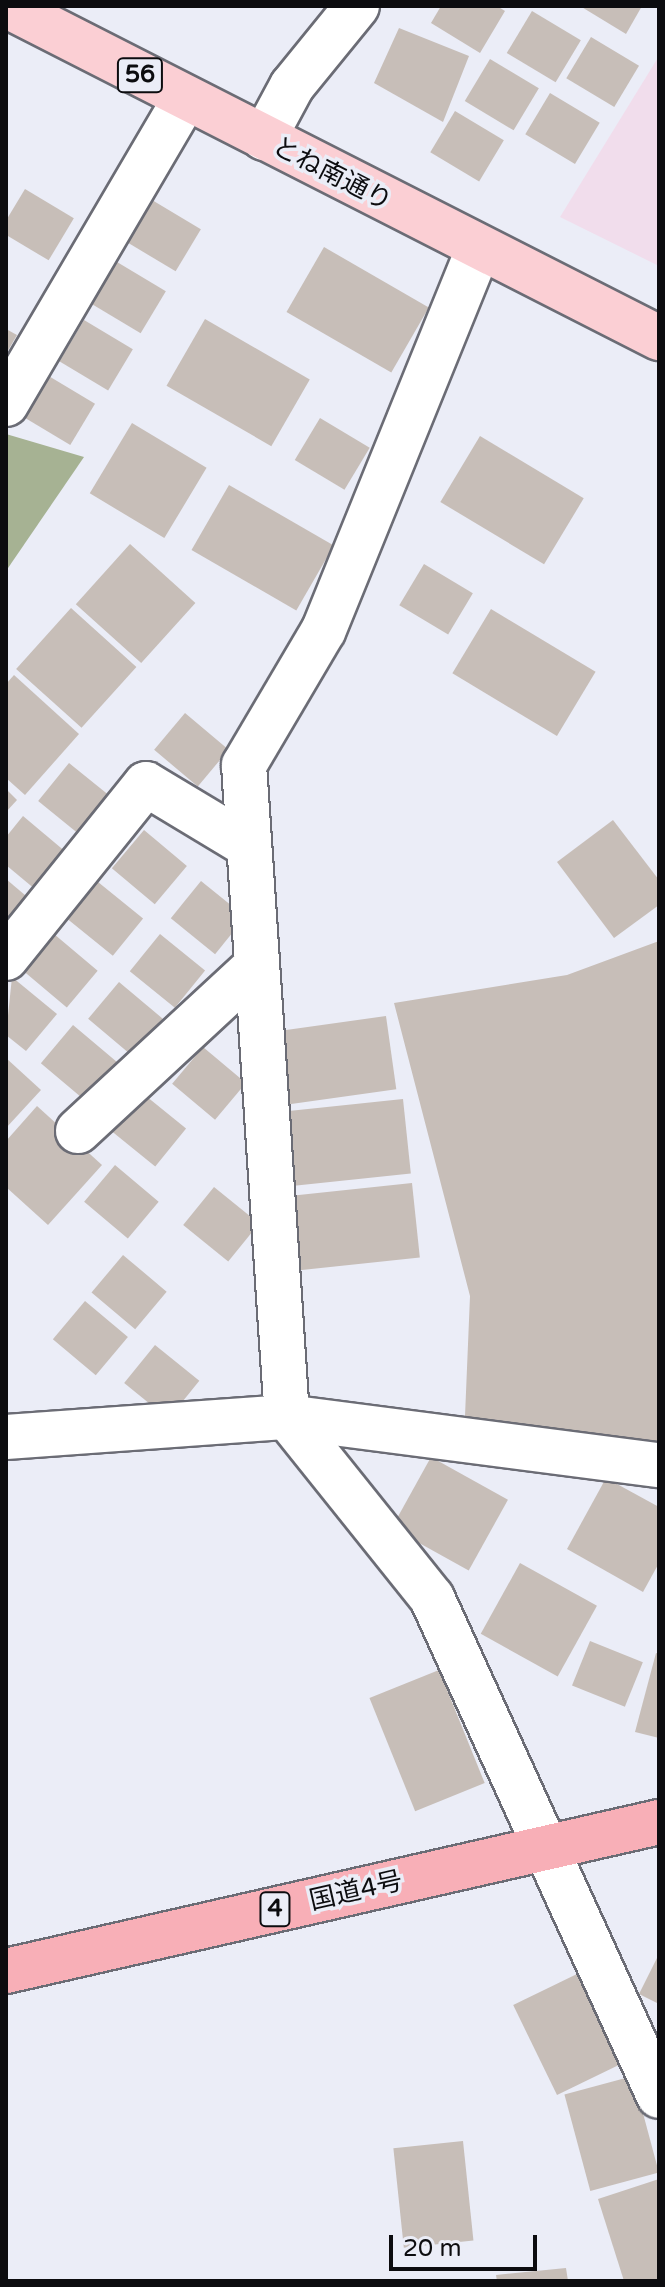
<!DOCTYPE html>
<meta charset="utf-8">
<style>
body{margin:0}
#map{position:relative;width:665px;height:2287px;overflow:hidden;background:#ebedf7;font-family:"Varela Round","Noto Sans JP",sans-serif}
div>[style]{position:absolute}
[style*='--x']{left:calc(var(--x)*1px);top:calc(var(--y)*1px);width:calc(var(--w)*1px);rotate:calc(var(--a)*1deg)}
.commercial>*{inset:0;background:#f1ddec}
.forest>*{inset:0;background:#a6b293}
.building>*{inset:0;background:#c7beb8;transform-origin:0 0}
.roads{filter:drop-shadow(2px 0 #6b6c75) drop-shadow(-2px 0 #6b6c75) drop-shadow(0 2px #6b6c75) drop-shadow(0 -2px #6b6c75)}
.street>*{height:44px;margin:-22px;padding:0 22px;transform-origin:22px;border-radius:22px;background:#fff}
.primary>*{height:44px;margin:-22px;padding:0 22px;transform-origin:22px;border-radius:22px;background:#fbcfd4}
.highway>*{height:44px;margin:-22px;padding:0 22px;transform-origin:22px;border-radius:22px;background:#f8afb7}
span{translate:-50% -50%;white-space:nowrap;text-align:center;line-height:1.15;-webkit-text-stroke:7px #ebedf7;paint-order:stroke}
.shield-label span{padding:2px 6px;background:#ebedf7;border:2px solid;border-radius:6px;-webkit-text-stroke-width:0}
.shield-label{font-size:24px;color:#0c0c0f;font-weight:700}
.street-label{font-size:26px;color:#0c0c0f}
.frame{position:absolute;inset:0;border:8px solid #0c0c0f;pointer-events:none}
.scale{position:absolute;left:389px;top:2235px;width:148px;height:36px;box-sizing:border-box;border:4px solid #0c0c0f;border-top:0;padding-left:10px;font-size:24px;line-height:28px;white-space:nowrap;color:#0c0c0f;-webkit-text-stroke:6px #ebedf7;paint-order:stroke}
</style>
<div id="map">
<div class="commercial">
<i style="clip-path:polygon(659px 56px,659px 266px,560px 217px)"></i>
</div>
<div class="forest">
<i style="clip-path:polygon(6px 434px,84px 457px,6px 571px)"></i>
</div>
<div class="building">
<i style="clip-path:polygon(441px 6px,497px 6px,505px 11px,480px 53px,431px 23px)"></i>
<i style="clip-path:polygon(580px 6px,642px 6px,626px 34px)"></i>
<i style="left:532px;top:11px;width:57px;height:49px;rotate:31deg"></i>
<i style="clip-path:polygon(399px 28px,469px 56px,443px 122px,374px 83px)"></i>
<i style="left:591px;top:37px;width:56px;height:48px;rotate:31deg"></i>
<i style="left:490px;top:59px;width:57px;height:49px;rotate:31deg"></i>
<i style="left:550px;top:93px;width:58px;height:48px;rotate:31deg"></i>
<i style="left:455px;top:111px;width:57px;height:48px;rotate:31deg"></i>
<i style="left:25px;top:189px;width:57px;height:49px;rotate:31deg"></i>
<i style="left:152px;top:200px;width:57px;height:49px;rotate:31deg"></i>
<i style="left:324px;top:247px;width:121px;height:75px;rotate:30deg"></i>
<i style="left:117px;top:262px;width:57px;height:49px;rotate:31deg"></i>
<i style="left:205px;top:319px;width:121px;height:77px;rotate:30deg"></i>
<i style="left:84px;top:320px;width:57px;height:48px;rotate:31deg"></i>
<i style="clip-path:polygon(6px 329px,17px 335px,6px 354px)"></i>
<i style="left:47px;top:375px;width:56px;height:48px;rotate:31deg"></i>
<i style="left:320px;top:418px;width:58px;height:49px;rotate:31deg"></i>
<i style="left:132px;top:423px;width:87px;height:82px;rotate:31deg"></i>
<i style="left:480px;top:436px;width:121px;height:77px;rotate:31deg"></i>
<i style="left:229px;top:485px;width:121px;height:75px;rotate:30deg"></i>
<i style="left:130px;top:544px;width:88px;height:81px;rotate:42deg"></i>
<i style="left:424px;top:564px;width:57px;height:48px;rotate:31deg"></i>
<i style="left:71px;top:608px;width:88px;height:82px;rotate:42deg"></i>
<i style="left:491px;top:609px;width:122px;height:75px;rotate:31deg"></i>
<i style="clip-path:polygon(14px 675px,79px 734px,25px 795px,6px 778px,6px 684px)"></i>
<i style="left:185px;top:713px;width:57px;height:48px;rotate:40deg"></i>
<i style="left:69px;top:763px;width:57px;height:49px;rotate:39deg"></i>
<i style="clip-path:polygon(6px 789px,17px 800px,6px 812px)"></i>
<i style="clip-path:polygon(23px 816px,67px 853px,36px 890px,6px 865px,6px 837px)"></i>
<i style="clip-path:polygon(613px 820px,659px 880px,659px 905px,614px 938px,557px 862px)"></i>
<i style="left:144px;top:830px;width:56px;height:50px;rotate:40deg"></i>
<i style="clip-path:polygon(6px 879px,32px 901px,6px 933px)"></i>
<i style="left:201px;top:881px;width:57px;height:48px;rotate:39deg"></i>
<i style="left:98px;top:882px;width:58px;height:48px;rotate:39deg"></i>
<i style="left:54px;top:934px;width:57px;height:48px;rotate:40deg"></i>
<i style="left:160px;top:934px;width:58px;height:48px;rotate:39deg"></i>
<i style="clip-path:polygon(659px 941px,659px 1463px,464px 1440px,470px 1296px,394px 1003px,567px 975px)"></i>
<i style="clip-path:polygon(12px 977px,57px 1014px,26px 1051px,6px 1035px)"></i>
<i style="left:119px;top:982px;width:57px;height:48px;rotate:40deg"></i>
<i style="left:386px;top:1016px;width:74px;height:108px;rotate:82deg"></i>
<i style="left:73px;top:1025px;width:57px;height:50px;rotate:40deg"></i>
<i style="left:203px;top:1047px;width:56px;height:48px;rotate:40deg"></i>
<i style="clip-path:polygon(6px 1058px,41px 1090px,6px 1128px)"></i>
<i style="left:141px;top:1092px;width:58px;height:49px;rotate:39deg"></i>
<i style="left:403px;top:1099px;width:75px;height:122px;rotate:84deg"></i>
<i style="clip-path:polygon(37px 1106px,102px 1165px,48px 1225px,6px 1187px,6px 1141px)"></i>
<i style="left:115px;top:1165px;width:57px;height:48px;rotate:40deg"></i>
<i style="left:412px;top:1183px;width:75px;height:121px;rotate:84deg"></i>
<i style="left:214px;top:1187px;width:58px;height:49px;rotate:39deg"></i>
<i style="left:123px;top:1255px;width:57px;height:49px;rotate:40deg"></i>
<i style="left:85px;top:1301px;width:56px;height:50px;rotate:40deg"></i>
<i style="left:155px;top:1345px;width:57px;height:49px;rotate:39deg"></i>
<i style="left:431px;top:1457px;width:88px;height:81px;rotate:29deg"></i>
<i style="clip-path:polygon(606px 1478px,659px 1507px,659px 1563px,643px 1592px,567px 1549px)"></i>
<i style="left:520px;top:1563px;width:88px;height:81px;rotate:29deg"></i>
<i style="left:590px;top:1641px;width:57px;height:48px;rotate:22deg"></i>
<i style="clip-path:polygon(656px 1653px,659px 1654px,659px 1738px,635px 1732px)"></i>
<i style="left:439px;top:1670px;width:122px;height:75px;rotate:68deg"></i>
<i style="clip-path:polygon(659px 1954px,659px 2004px,639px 1994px)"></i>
<i style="left:577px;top:1974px;width:100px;height:71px;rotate:64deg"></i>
<i style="left:633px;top:2076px;width:100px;height:71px;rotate:75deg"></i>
<i style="left:463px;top:2141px;width:100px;height:70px;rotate:84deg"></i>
<i style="clip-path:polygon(659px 2179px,659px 2281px,624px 2281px,598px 2199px)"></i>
<i style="clip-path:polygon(566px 2268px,568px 2281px,497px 2281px,496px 2275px)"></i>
</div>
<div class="roads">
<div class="street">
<i style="--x:264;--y:138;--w:59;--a:-61.7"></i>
<i style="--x:292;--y:86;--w:103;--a:-50.9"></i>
<i style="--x:478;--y:250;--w:411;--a:112.1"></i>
<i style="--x:323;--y:631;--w:156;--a:120.5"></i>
<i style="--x:244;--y:765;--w:653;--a:86.23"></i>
<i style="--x:287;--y:1417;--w:232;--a:51.3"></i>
<i style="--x:432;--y:1598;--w:547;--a:65.5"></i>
<i style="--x:6;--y:404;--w:354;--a:-59.6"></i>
<i style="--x:6;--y:958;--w:223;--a:-51.2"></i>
<i style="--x:146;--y:784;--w:120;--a:31"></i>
<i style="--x:78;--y:1131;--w:244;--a:-42.8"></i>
<i style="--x:6;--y:1437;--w:282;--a:-4.1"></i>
<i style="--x:287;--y:1417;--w:375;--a:7.4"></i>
</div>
<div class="primary">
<i style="--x:7;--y:6;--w:732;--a:26.99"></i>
</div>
<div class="highway">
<i style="--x:6;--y:1971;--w:670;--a:-12.85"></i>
</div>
</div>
<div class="shield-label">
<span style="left:140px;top:75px">56</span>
<span style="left:275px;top:1909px">4</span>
</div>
<div class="street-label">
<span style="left:332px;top:174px;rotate:27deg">とね南通り</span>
<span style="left:356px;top:1891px;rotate:-13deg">国道4号</span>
</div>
<div class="frame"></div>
<div class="scale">20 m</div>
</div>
